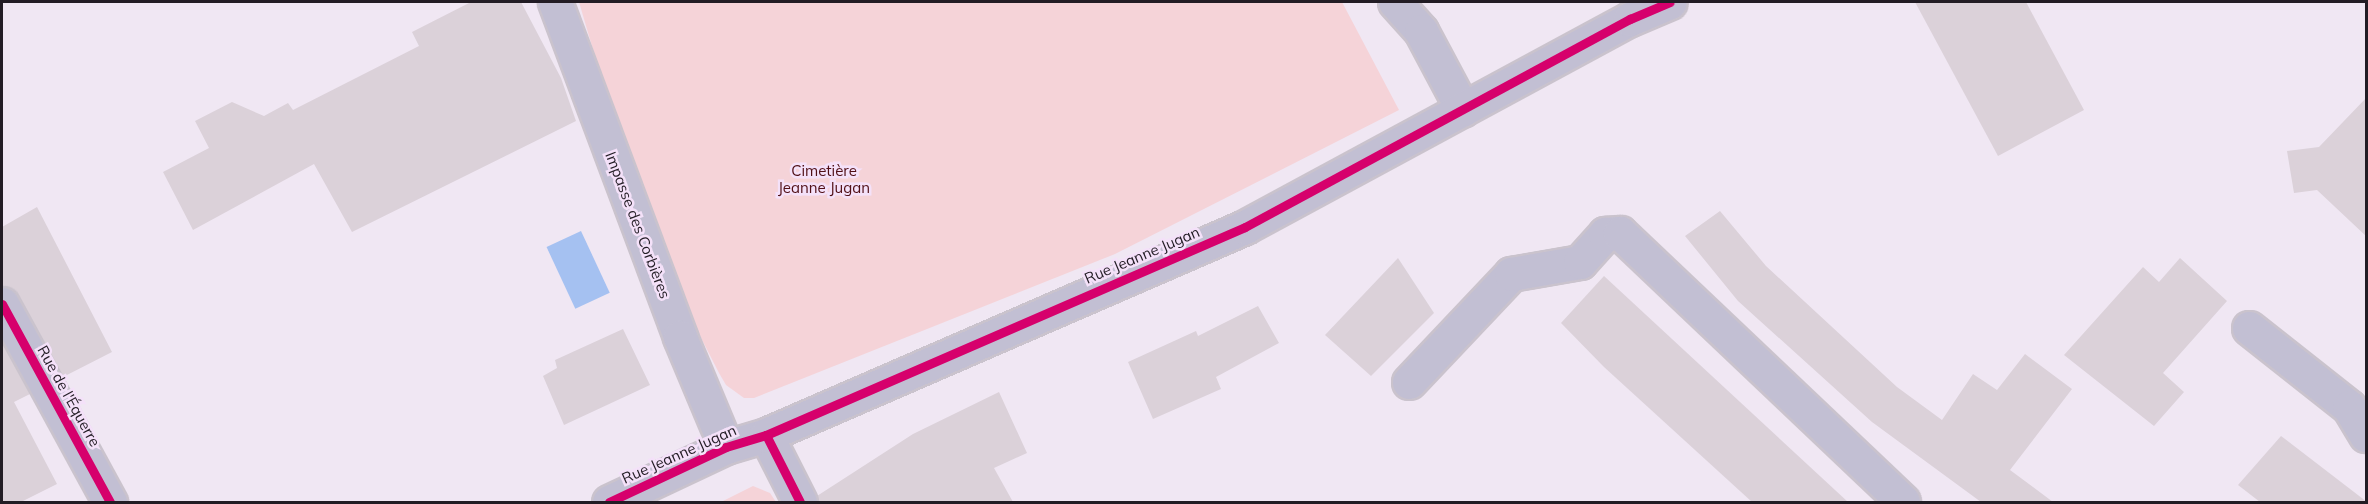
<!DOCTYPE html>
<meta charset="utf-8">
<style>
body{margin:0}
#map{position:relative;width:2368px;height:504px;overflow:hidden;background:#f0e7f3;font-family:Mulish,sans-serif}
div>[style]{position:absolute}
[style*='--x']{left:calc(var(--x)*1px);top:calc(var(--y)*1px);width:calc(var(--w)*1px);rotate:calc(var(--a)*1deg)}
.green>*{inset:0;background:#f5d3d8}
.water>*{inset:0;background:#a5c1f1;transform-origin:0 0}
.building>*{inset:0;background:#dbd1d9}
.roads{filter:drop-shadow(2px 0 #cac3cd) drop-shadow(-2px 0 #cac3cd) drop-shadow(0 2px #cac3cd) drop-shadow(0 -2px #cac3cd)}
.minor>*{height:33px;margin:-16.5px;padding:0 16.5px;transform-origin:16.5px;border-radius:16.5px;background:#c2bfd3}
.cycleway>*{height:9px;margin:-4.5px;padding:0 4.5px;transform-origin:4.5px;border-radius:4.5px;background:#d6006c}
span{translate:-50% -50%;white-space:nowrap;text-align:center;line-height:1.15;-webkit-text-stroke:5px #f4e1f9;paint-order:stroke}
.park-label{font-size:15px;color:#500f16}
.street-label{font-size:15px;color:#221c24}
.frame{position:absolute;inset:0;border:3px solid #221c24;pointer-events:none}
</style>
<div id="map">
<div class="green">
<i style="clip-path:polygon(579px 2px,1342px 2px,1399px 110px,1115px 254px,754px 398px,744px 398px,726px 385px,719px 373px,673px 283px,624px 155px)"></i>
<i style="clip-path:polygon(753px 486px,770px 493px,776px 502px,721px 502px)"></i>
</div>
<div class="water">
<i style="left:581px;top:231px;width:68px;height:38px;rotate:65deg"></i>
</div>
<div class="building">
<i style="clip-path:polygon(471px 2px,521px 2px,561px 78px,576px 121px,352px 232px,314px 164px,193px 230px,163px 172px,209px 148px,195px 121px,232px 102px,264px 116px,288px 103px,293px 110px,419px 46px,412px 32px)"></i>
<i style="clip-path:polygon(1915px 2px,2026px 2px,2084px 110px,1998px 156px)"></i>
<i style="clip-path:polygon(2367px 97px,2367px 237px,2317px 190px,2294px 193px,2287px 151px,2319px 147px)"></i>
<i style="clip-path:polygon(37px 207px,112px 352px,63px 377px,18px 295px,2px 285px,2px 227px)"></i>
<i style="clip-path:polygon(1720px 211px,1766px 266px,1897px 387px,1942px 420px,1973px 374px,1997px 390px,2025px 354px,2072px 389px,2010px 470px,2053px 502px,1981px 502px,1872px 422px,1738px 301px,1685px 236px)"></i>
<i style="clip-path:polygon(1398px 258px,1434px 313px,1371px 376px,1325px 335px)"></i>
<i style="clip-path:polygon(2180px 258px,2227px 301px,2163px 373px,2184px 392px,2154px 426px,2064px 355px,2143px 267px,2159px 282px)"></i>
<i style="clip-path:polygon(1604px 276px,1848px 502px,1752px 502px,1604px 367px,1561px 323px)"></i>
<i style="clip-path:polygon(1258px 306px,1279px 343px,1216px 377px,1221px 389px,1153px 419px,1128px 362px,1196px 331px,1198px 336px)"></i>
<i style="clip-path:polygon(623px 329px,650px 385px,564px 425px,543px 376px,557px 368px,555px 360px)"></i>
<i style="clip-path:polygon(2px 342px,30px 394px,14px 402px,57px 484px,21px 502px,2px 502px)"></i>
<i style="clip-path:polygon(999px 392px,1027px 453px,994px 468px,1013px 502px,819px 502px,817px 496px,913px 434px)"></i>
<i style="clip-path:polygon(2281px 436px,2367px 502px,2260px 502px,2238px 485px)"></i>
</div>
<div class="roads">
<div class="minor">
<i style="--x:555;--y:2;--w:358;--a:69.5"></i>
<i style="--x:680;--y:337;--w:119;--a:67.3"></i>
<i style="--x:1395;--y:2;--w:39;--a:48"></i>
<i style="--x:1421;--y:31;--w:89;--a:62"></i>
<i style="--x:2;--y:304;--w:226;--a:61.4"></i>
<i style="--x:2249;--y:328;--w:127;--a:38.3"></i>
<i style="--x:2349;--y:407;--w:33;--a:59"></i>
<i style="--x:1409;--y:382;--w:149;--a:-46.6"></i>
<i style="--x:1511;--y:274;--w:70;--a:-9.9"></i>
<i style="--x:1580;--y:262;--w:38;--a:-48"></i>
<i style="--x:1605;--y:234;--w:15;--a:-4"></i>
<i style="--x:1620;--y:233;--w:390;--a:43.5"></i>
<i style="--x:766;--y:435;--w:75;--a:63.1"></i>
<i style="--x:609;--y:502;--w:129;--a:-25.2"></i>
<i style="--x:726;--y:447;--w:42;--a:-16.7"></i>
<i style="--x:766;--y:435;--w:522;--a:-23.47"></i>
<i style="--x:1245;--y:227;--w:438;--a:-28.4"></i>
<i style="--x:1630;--y:19;--w:43;--a:-23"></i>
</div>
</div>
<div class="cycleway">
<i style="--x:2;--y:304;--w:226;--a:61.4"></i>
<i style="--x:766;--y:435;--w:75;--a:63.1"></i>
<i style="--x:609;--y:502;--w:129;--a:-25.2"></i>
<i style="--x:726;--y:447;--w:42;--a:-16.7"></i>
<i style="--x:766;--y:435;--w:522;--a:-23.47"></i>
<i style="--x:1245;--y:227;--w:438;--a:-28.4"></i>
<i style="--x:1630;--y:19;--w:43;--a:-23"></i>
</div>
<div class="park-label">
<span style="left:824px;top:179px">Cimetière<br>Jeanne Jugan</span>
</div>
<div class="street-label">
<span style="left:638px;top:225px;rotate:69deg">Impasse des Corbières</span>
<span style="left:1142px;top:255px;rotate:-23deg">Rue Jeanne Jugan</span>
<span style="left:69px;top:396px;rotate:61deg">Rue de l'Équerre</span>
<span style="left:679px;top:454px;rotate:-24deg">Rue Jeanne Jugan</span>
</div>
<div class="frame"></div>
</div>
